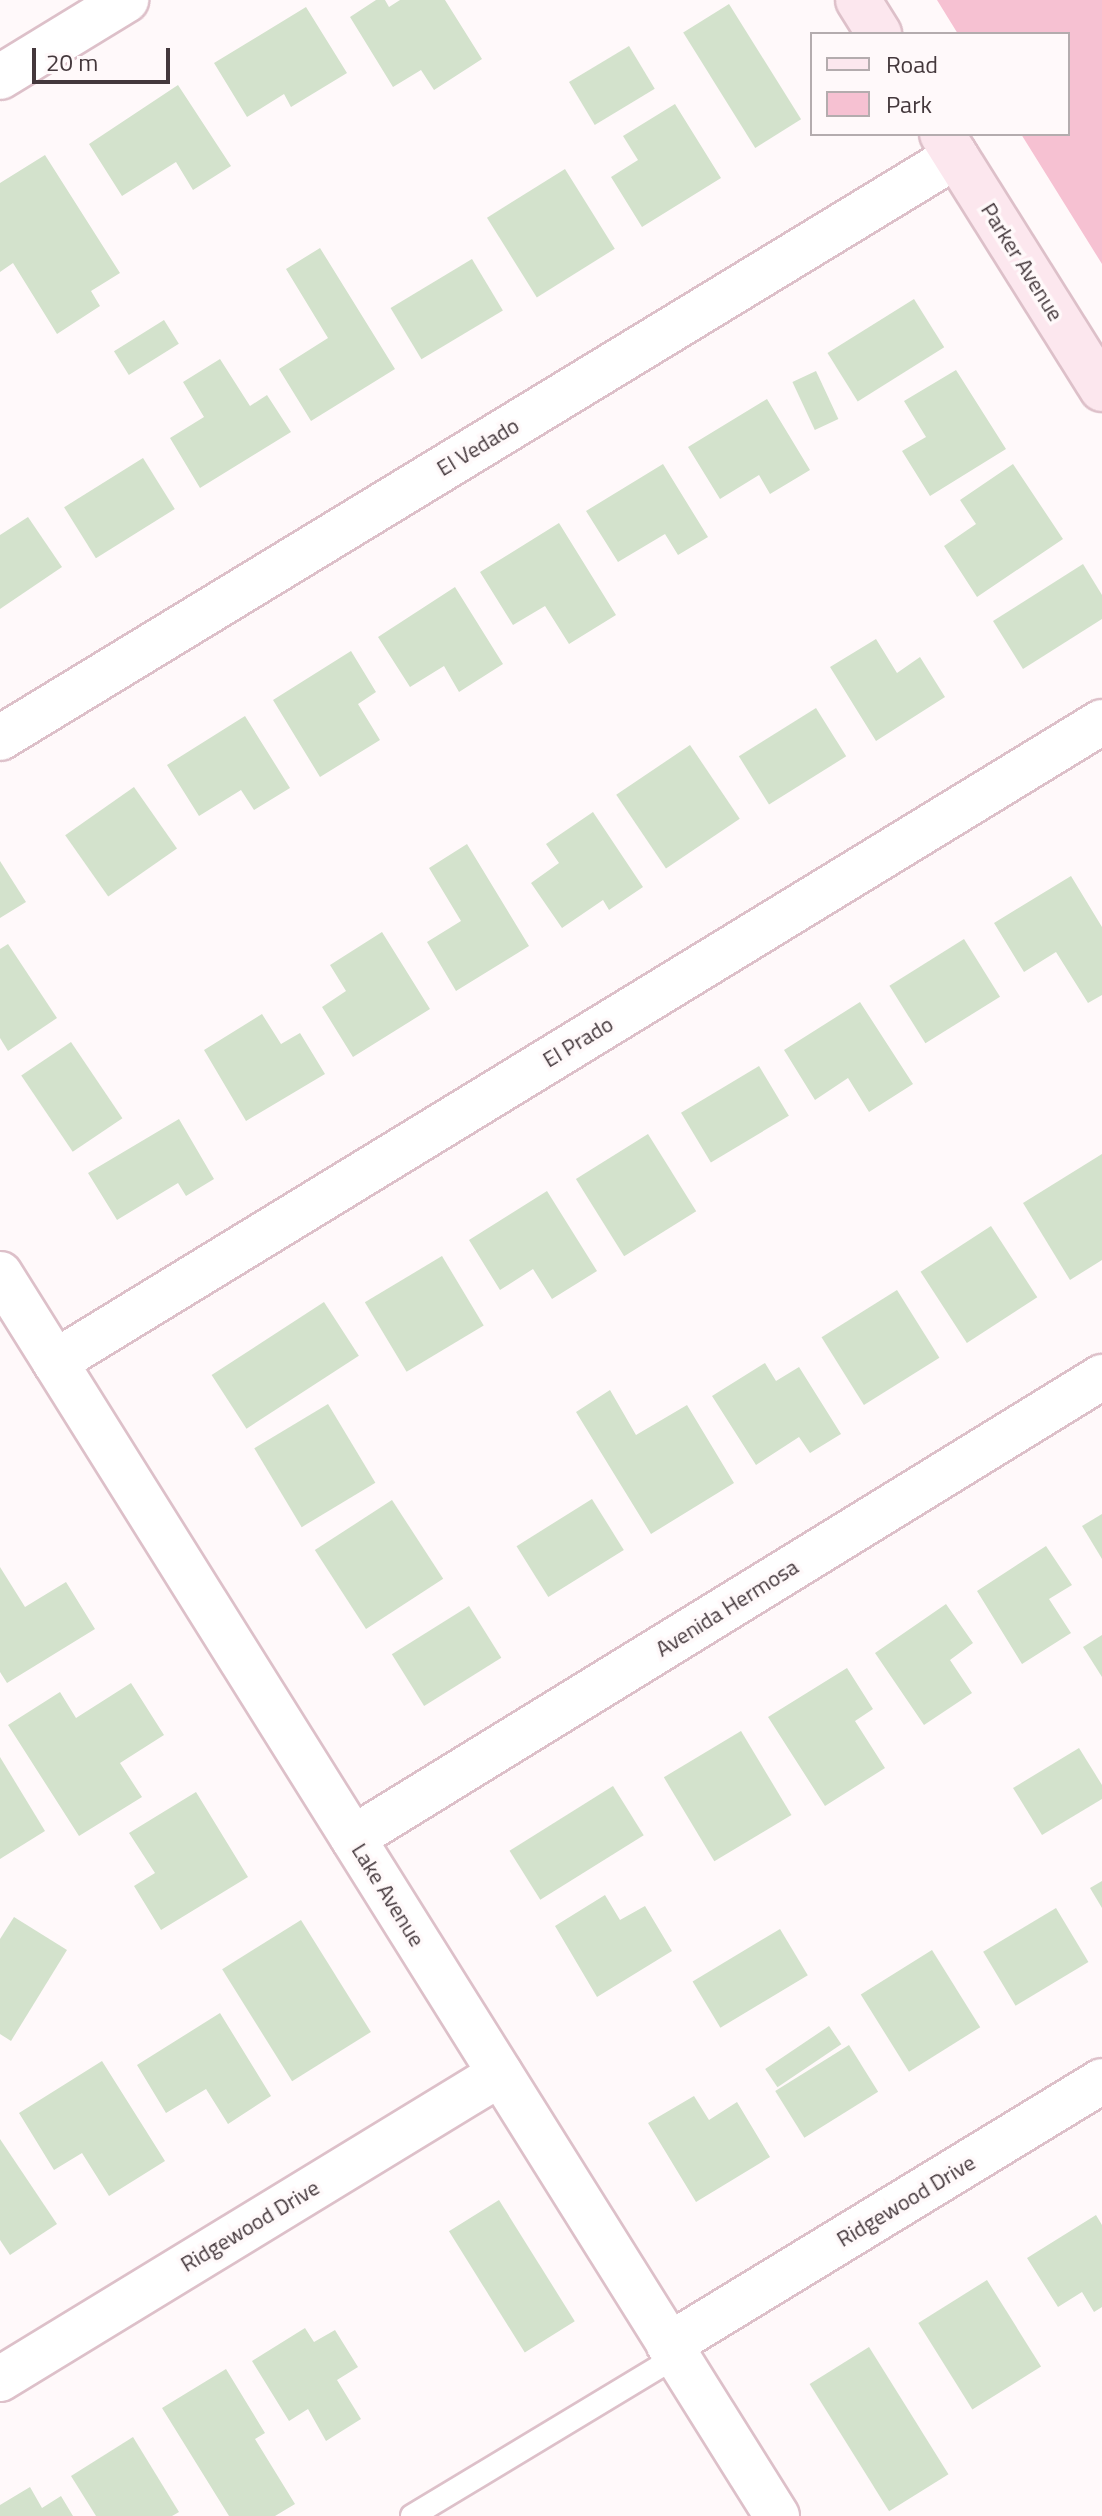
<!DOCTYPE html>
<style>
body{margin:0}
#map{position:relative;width:1102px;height:2516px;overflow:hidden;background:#fff9fa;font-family:"Titillium Web",sans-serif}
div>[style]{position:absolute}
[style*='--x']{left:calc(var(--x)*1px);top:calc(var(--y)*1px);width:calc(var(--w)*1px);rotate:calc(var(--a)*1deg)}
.green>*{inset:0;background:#f6c1d2}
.building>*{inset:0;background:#d3e2cc;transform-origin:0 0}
.roads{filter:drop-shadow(2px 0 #ddc0c9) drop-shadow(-2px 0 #ddc0c9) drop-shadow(0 2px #ddc0c9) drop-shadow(0 -2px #ddc0c9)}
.lane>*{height:22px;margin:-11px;padding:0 11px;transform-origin:11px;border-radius:11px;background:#fff}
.street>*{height:44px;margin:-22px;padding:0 22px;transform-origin:22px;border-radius:22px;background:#fff}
.secondary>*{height:44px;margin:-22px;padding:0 22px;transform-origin:22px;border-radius:22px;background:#fce7ee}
span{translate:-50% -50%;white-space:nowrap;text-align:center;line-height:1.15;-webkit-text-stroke:7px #fff9fa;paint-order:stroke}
.street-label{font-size:22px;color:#44383c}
.legend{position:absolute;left:810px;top:32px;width:260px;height:104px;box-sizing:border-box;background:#fff9fa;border:2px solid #b4acae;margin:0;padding:10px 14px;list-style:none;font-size:24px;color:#44383c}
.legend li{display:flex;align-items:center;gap:16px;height:40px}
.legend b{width:40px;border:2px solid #b4acae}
.scale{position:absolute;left:32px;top:48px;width:138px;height:36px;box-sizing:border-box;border:4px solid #44383c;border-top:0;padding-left:10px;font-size:24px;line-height:28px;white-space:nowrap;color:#44383c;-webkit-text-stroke:6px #fff9fa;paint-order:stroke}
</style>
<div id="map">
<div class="green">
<i style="clip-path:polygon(937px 0,1102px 0,1102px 264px,1021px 134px,1068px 134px,1068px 34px,958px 34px)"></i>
</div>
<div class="building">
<i style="clip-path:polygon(376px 0,385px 0,389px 7px,400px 0,445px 0,482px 59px,434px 90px,421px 70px,393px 87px,350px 17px)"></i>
<i style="left:729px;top:4px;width:136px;height:54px;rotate:58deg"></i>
<i style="clip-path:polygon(306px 7px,347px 73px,291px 107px,284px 94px,247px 117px,214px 63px)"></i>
<i style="left:629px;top:46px;width:50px;height:70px;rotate:59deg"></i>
<i style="clip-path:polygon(178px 85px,231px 166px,193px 190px,176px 162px,122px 196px,89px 144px)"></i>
<i style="clip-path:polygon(675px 104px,721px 178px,642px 227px,611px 177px,638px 160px,623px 136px)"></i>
<i style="clip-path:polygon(45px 155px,120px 273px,91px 291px,100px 306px,57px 334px,13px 263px,0 272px,0 183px)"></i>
<i style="left:565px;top:169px;width:94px;height:92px;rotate:58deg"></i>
<i style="clip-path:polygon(320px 248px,395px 369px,311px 421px,279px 369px,328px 338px,286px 269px)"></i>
<i style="left:472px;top:259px;width:60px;height:95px;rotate:59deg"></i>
<i style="left:914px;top:299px;width:57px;height:102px;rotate:58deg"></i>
<i style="left:164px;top:320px;width:28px;height:59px;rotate:58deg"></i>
<i style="clip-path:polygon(220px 359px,250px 406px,267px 395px,291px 432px,200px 488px,170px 438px,204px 417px,183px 382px)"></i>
<i style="clip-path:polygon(956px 370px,1006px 449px,930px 496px,902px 451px,926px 437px,904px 401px)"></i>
<i style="left:816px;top:371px;width:53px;height:26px;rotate:65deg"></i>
<i style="clip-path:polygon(767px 399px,810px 470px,770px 494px,759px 475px,720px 499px,688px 447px)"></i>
<i style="left:143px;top:458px;width:60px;height:93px;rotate:58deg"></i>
<i style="clip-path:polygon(663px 464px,708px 537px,678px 555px,665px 534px,618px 562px,586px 511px)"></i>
<i style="clip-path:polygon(1013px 464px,1063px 539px,977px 597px,944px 546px,976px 524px,960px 500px)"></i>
<i style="clip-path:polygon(28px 517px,62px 567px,0 609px,0 535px)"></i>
<i style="clip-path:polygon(559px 523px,616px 615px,569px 644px,545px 606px,513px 625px,480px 572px)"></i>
<i style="clip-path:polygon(1083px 564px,1102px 595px,1102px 619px,1023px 669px,993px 621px)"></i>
<i style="clip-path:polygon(455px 587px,503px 664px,459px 692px,444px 666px,410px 687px,378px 637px)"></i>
<i style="clip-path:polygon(876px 639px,897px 673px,920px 657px,945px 697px,876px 741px,830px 667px)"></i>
<i style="clip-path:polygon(351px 651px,376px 692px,358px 704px,380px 740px,320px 777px,273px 700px)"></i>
<i style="left:816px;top:708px;width:57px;height:91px;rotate:58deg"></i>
<i style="clip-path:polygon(245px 716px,290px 788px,254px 810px,241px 790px,199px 816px,167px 765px)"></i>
<i style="left:690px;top:745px;width:89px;height:89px;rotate:56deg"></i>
<i style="left:134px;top:787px;width:75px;height:84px;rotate:55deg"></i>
<i style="clip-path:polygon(593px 812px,643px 887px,609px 910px,603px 900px,562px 928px,531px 883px,559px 863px,546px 844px)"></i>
<i style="clip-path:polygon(467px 844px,529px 946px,456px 991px,427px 942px,461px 921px,429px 868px)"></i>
<i style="clip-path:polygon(0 861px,26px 902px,0 918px)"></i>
<i style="clip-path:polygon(1071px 876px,1102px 927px,1102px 995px,1088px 1003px,1056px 952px,1024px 972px,994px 923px)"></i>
<i style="clip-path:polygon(382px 932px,430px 1009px,353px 1057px,322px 1007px,346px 991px,330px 965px)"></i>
<i style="left:964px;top:939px;width:68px;height:88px;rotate:58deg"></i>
<i style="clip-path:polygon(8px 944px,57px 1018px,8px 1051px,0 1038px,0 949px)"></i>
<i style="clip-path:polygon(860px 1002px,913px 1084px,869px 1112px,848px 1078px,815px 1100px,784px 1050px)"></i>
<i style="clip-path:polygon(262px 1014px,281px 1044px,300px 1033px,325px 1074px,246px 1121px,204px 1050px)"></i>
<i style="left:71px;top:1042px;width:92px;height:60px;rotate:56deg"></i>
<i style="left:759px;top:1066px;width:58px;height:91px;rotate:59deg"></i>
<i style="clip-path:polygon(179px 1119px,214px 1179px,186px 1196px,178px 1183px,117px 1220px,88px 1173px)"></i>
<i style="left:648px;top:1134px;width:91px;height:85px;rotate:58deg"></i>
<i style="clip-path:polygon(1102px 1154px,1102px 1260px,1070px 1280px,1023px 1203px)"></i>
<i style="clip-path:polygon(547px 1191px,597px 1271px,552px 1299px,533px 1269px,500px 1290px,469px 1240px)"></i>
<i style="left:991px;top:1226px;width:85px;height:84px;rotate:57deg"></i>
<i style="left:442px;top:1256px;width:81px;height:90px;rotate:59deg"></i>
<i style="left:897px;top:1290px;width:80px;height:89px;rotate:58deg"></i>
<i style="left:324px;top:1302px;width:64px;height:134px;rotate:57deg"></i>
<i style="clip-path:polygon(765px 1363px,776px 1381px,799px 1367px,841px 1434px,810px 1453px,799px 1437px,756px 1465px,712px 1396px)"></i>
<i style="clip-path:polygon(610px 1390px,636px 1435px,687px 1405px,734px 1483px,651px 1534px,576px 1412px)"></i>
<i style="left:328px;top:1404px;width:92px;height:86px;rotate:59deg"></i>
<i style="left:592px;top:1499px;width:60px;height:89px;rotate:58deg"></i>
<i style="left:392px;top:1500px;width:94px;height:92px;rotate:57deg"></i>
<i style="clip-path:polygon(1102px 1514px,1102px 1559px,1082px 1526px)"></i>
<i style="clip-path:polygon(1046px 1546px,1072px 1585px,1049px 1599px,1071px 1633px,1022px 1664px,977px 1591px)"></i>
<i style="clip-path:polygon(0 1567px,25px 1607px,66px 1582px,95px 1629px,7px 1683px,0 1672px)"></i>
<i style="clip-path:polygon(946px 1604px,973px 1643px,950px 1660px,972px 1693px,924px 1725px,875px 1653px)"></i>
<i style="left:469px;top:1606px;width:61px;height:91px;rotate:58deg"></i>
<i style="clip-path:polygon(1102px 1635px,1102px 1677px,1083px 1647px)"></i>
<i style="clip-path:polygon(847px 1668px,873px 1709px,855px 1721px,885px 1768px,825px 1806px,768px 1717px)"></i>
<i style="clip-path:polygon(131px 1683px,164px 1735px,120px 1763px,142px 1797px,79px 1836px,8px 1725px,60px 1692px,76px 1718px)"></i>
<i style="left:741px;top:1731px;width:98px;height:90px;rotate:59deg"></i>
<i style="clip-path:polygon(1079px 1748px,1102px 1785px,1102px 1799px,1042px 1835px,1013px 1788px)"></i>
<i style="clip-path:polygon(0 1757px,45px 1831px,0 1859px)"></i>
<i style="left:613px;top:1786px;width:58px;height:122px;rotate:58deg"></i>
<i style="clip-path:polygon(196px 1792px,248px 1877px,161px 1930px,134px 1886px,155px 1873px,129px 1833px)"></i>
<i style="clip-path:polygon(1102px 1881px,1102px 1908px,1090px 1888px)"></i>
<i style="clip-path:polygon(605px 1895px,620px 1920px,645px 1906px,672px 1951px,597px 1997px,555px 1926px)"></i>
<i style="left:1056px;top:1908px;width:63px;height:85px;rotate:59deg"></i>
<i style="clip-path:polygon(14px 1917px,67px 1950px,11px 2041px,0 2034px,0 1939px)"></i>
<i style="left:301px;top:1920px;width:132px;height:93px;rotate:58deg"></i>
<i style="left:780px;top:1929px;width:54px;height:102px;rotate:59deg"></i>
<i style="left:932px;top:1950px;width:91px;height:84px;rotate:58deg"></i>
<i style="clip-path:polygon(220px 2013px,271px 2096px,228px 2124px,206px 2089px,166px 2113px,137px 2065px)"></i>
<i style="left:829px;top:2026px;width:22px;height:77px;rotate:56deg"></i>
<i style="left:849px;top:2045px;width:55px;height:87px;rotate:58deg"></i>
<i style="clip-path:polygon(102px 2061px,165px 2161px,109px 2196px,82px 2153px,54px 2170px,19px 2113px)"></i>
<i style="clip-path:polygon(694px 2096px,709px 2120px,737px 2102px,770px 2157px,696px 2202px,648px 2123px)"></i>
<i style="clip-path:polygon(0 2139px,57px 2224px,10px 2255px,0 2240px)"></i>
<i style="left:499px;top:2200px;width:143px;height:59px;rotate:58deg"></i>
<i style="clip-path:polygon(1096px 2215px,1102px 2225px,1102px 2307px,1094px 2312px,1082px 2292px,1058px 2307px,1027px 2258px)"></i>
<i style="left:987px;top:2280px;width:102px;height:81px;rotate:58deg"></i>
<i style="clip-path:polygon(305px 2328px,314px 2342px,335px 2330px,358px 2367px,337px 2380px,361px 2419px,326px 2441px,308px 2409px,289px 2421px,252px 2361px)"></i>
<i style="left:869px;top:2347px;width:150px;height:70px;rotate:58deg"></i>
<i style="clip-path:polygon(226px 2369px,265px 2433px,255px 2439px,295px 2504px,275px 2516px,229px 2516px,162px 2408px)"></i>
<i style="clip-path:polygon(133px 2437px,179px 2512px,172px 2516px,96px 2516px,71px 2476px)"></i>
<i style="clip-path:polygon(30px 2487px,42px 2508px,61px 2496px,73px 2516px,0 2516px,0 2505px)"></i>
</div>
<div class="roads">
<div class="lane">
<i style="--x:412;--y:2516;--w:310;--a:-31.1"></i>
</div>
<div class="street">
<i style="--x:0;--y:77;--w:148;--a:-31.4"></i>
<i style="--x:0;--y:738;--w:1119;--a:-31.33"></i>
<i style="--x:0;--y:1274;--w:1465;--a:57.97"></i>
<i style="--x:55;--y:1362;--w:1227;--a:-31.44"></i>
<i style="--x:353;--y:1838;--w:880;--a:-31.61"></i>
<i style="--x:669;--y:2345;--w:507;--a:-31.37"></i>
<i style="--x:0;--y:2379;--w:586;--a:-31.38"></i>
</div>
<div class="secondary">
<i style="--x:858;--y:0;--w:40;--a:58"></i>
<i style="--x:942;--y:134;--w:301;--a:57.9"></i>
</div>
</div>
<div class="street-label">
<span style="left:1022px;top:262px;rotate:58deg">Parker Avenue</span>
<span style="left:478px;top:447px;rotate:-31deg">El Vedado</span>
<span style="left:578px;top:1042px;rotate:-31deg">El Prado</span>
<span style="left:727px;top:1608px;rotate:-32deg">Avenida Hermosa</span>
<span style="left:388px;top:1895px;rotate:58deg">Lake Avenue</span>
<span style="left:906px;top:2201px;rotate:-31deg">Ridgewood Drive</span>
<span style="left:250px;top:2226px;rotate:-31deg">Ridgewood Drive</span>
</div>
<ul class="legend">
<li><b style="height:10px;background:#fce7ee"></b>Road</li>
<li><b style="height:22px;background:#f6c1d2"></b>Park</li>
</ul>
<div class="scale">20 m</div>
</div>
